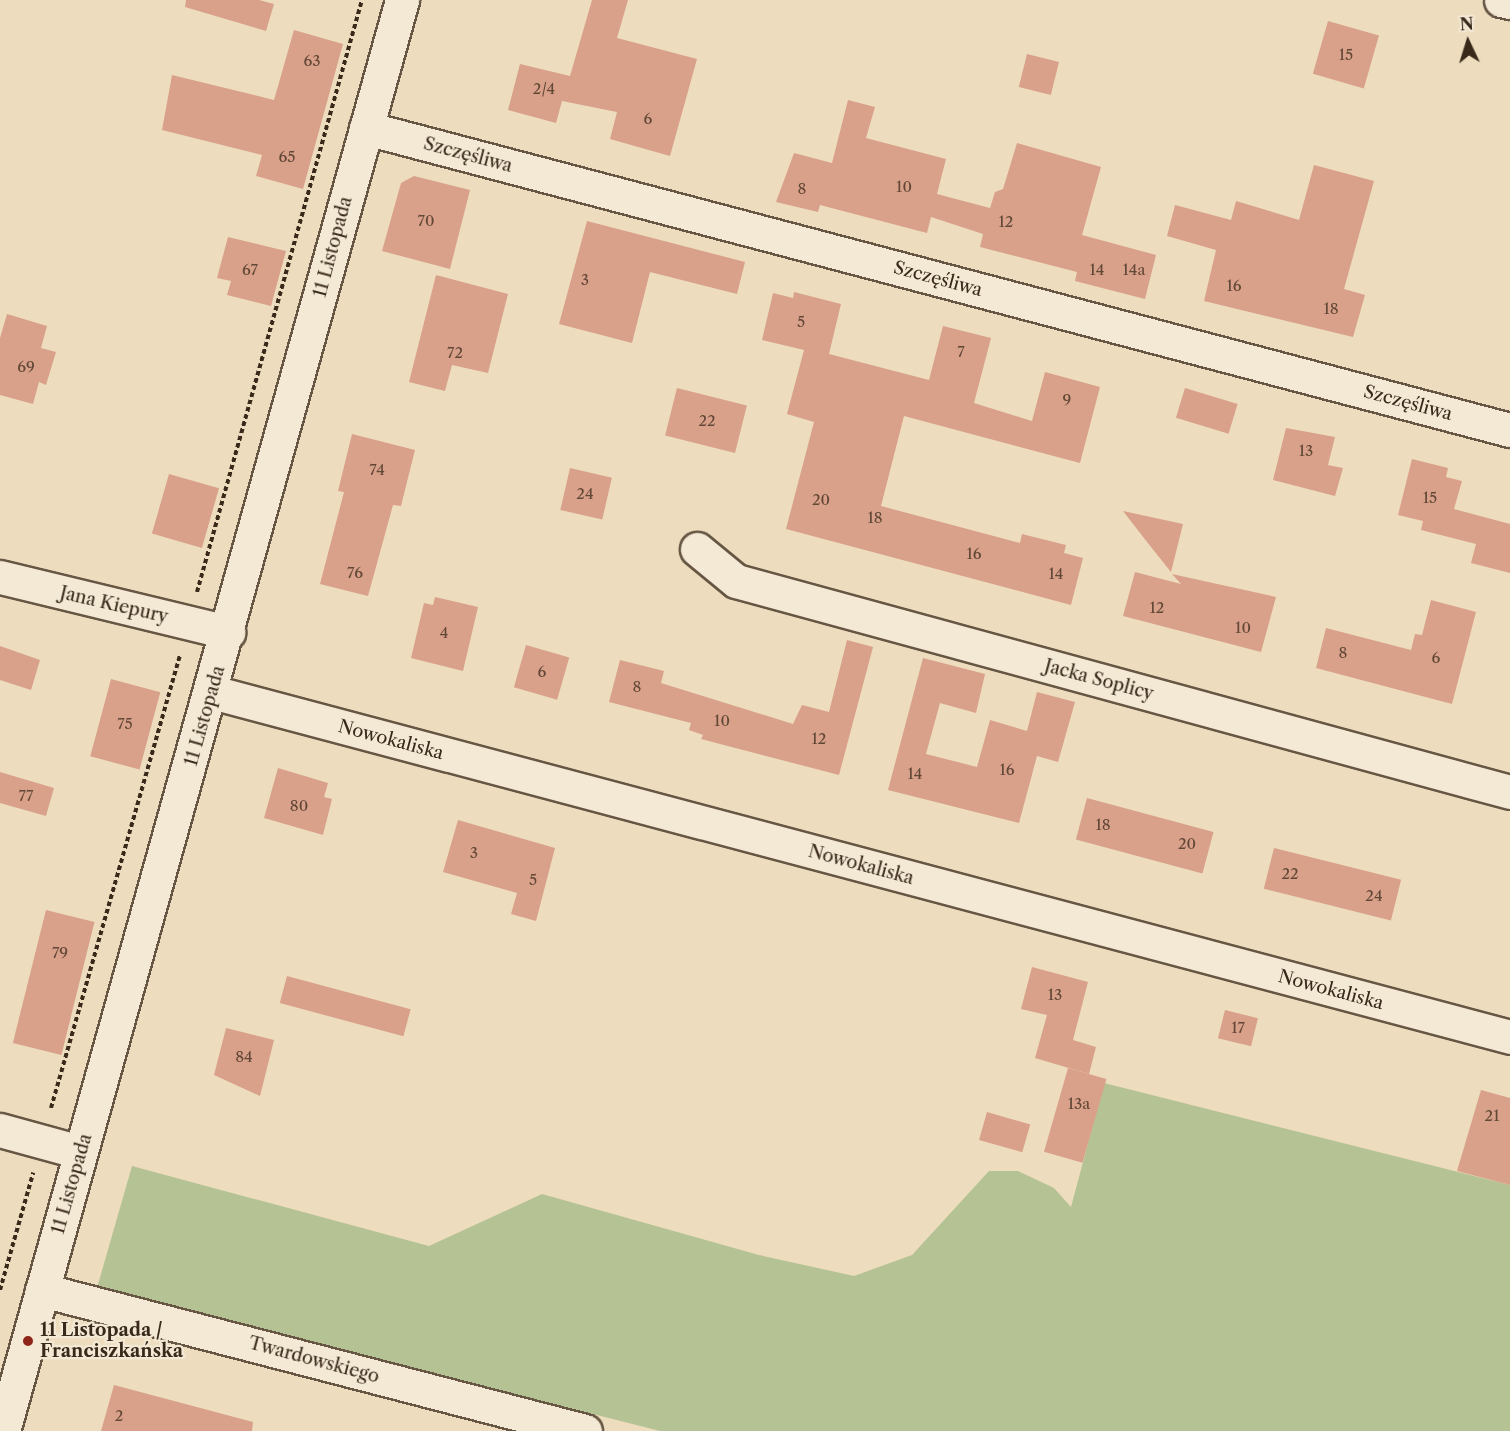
<!DOCTYPE html>
<meta charset="utf-8">
<style>
body{margin:0}
#map{position:relative;width:1510px;height:1431px;overflow:hidden;background:#edddbe;font-family:"Libre Caslon Text",serif}
div>[style]{position:absolute}
[style*='--x']{left:calc(var(--x)*1px);top:calc(var(--y)*1px);width:calc(var(--w)*1px);rotate:calc(var(--a)*1deg)}
.green>*{inset:0;background:#b5c293}
.building>*{inset:0;background:#d9a08a;transform-origin:0 0}
.path>*{height:4px;margin-top:-2px;transform-origin:0;background:repeating-linear-gradient(90deg,#39291a 0 4.5px,transparent 0 7.5px)}
.roads{filter:drop-shadow(2px 0 #665643) drop-shadow(-2px 0 #665643) drop-shadow(0 2px #665643) drop-shadow(0 -2px #665643)}
.street>*{height:33px;margin:-16.5px;padding:0 16.5px;transform-origin:16.5px;border-radius:16.5px;background:#f3e9d5}
.secondary>*{height:33px;margin:-16.5px;padding:0 16.5px;transform-origin:16.5px;border-radius:16.5px;background:#f3e9d5}
.dots>*{width:16px;height:16px;translate:-50% -50%;box-sizing:border-box;border:3px solid #f3e9d5;border-radius:50%}
span{translate:-50% -50%;white-space:nowrap;text-align:center;line-height:1.15;-webkit-text-stroke:4.5px #f3e9d5;paint-order:stroke}
.number-label{font-size:15px;color:#614736}
.number-label span{-webkit-text-stroke-width:0}
.street-label{font-size:18px;color:#39291a}
.poi-label{font-size:18px;color:#39291a;font-weight:700}
.left{translate:0 -50%;text-align:left}
.north{position:absolute;left:1438px;top:12px;width:60px;height:60px;-webkit-text-stroke:4px #f3e9d5;paint-order:stroke;rotate:356deg;font-size:16px;font-weight:700;line-height:24px;text-align:center;color:#39291a}
.north::after{content:'';display:block;margin:auto;width:21px;height:27px;background:#39291a;clip-path:polygon(50% 0,100% 100%,50% 72%,0 100%)}
</style>
<div id="map">
<div class="green">
<i style="clip-path:polygon(1104px 1083px,1510px 1185px,1510px 1431px,660px 1431px,97px 1288px,132px 1166px,429px 1246px,542px 1194px,759px 1255px,854px 1276px,912px 1255px,989px 1171px,1018px 1171px,1054px 1188px,1071px 1207px)"></i>
</div>
<div class="building">
<i style="clip-path:polygon(186px 0,259px 0,274px 4px,266px 31px,185px 7px)"></i>
<i style="clip-path:polygon(592px 0,628px 0,617px 38px,697px 59px,670px 156px,610px 139px,617px 112px,562px 101px,556px 123px,508px 110px,520px 64px,570px 76px)"></i>
<i style="left:1328px;top:21px;width:53px;height:55px;rotate:16deg"></i>
<i style="clip-path:polygon(294px 30px,343px 44px,303px 189px,256px 176px,262px 155px,162px 130px,172px 75px,274px 100px)"></i>
<i style="left:1027px;top:54px;width:33px;height:34px;rotate:14deg"></i>
<i style="clip-path:polygon(848px 100px,875px 107px,866px 138px,946px 159px,937px 194px,990px 208px,995px 192px,1003px 189px,1017px 143px,1101px 167px,1082px 235px,1156px 255px,1145px 299px,1075px 281px,1077px 272px,980px 247px,983px 234px,931px 217px,927px 233px,820px 205px,818px 212px,776px 202px,794px 153px,832px 163px)"></i>
<i style="clip-path:polygon(1314px 165px,1374px 181px,1344px 289px,1365px 295px,1353px 337px,1204px 301px,1216px 250px,1167px 236px,1175px 205px,1231px 220px,1236px 201px,1299px 220px)"></i>
<i style="clip-path:polygon(414px 176px,470px 190px,450px 269px,382px 251px,401px 183px)"></i>
<i style="clip-path:polygon(587px 221px,745px 262px,737px 294px,650px 272px,632px 343px,559px 324px)"></i>
<i style="clip-path:polygon(228px 237px,286px 251px,271px 306px,227px 295px,231px 281px,217px 278px)"></i>
<i style="clip-path:polygon(436px 275px,508px 294px,488px 373px,452px 365px,445px 391px,409px 382px)"></i>
<i style="clip-path:polygon(794px 292px,841px 304px,829px 354px,929px 380px,943px 326px,991px 338px,974px 403px,1032px 421px,1045px 372px,1100px 387px,1080px 463px,904px 416px,881px 506px,1020px 543px,1022px 534px,1066px 545px,1064px 553px,1083px 558px,1071px 605px,786px 529px,814px 422px,787px 414px,804px 350px,762px 340px,773px 293px,793px 298px)"></i>
<i style="clip-path:polygon(7px 314px,47px 326px,41px 348px,56px 352px,46px 385px,39px 382px,33px 404px,0 395px,0 338px)"></i>
<i style="left:677px;top:388px;width:72px;height:49px;rotate:14deg"></i>
<i style="left:1185px;top:388px;width:55px;height:31px;rotate:17deg"></i>
<i style="clip-path:polygon(1286px 428px,1335px 437px,1328px 465px,1343px 468px,1335px 496px,1273px 480px)"></i>
<i style="clip-path:polygon(352px 434px,415px 450px,401px 506px,393px 505px,368px 596px,320px 584px,344px 492px,338px 491px)"></i>
<i style="clip-path:polygon(1412px 459px,1448px 468px,1446px 477px,1462px 481px,1454px 509px,1510px 524px,1510px 573px,1471px 563px,1476px 544px,1421px 530px,1423px 521px,1398px 515px)"></i>
<i style="left:570px;top:468px;width:43px;height:43px;rotate:13deg"></i>
<i style="left:169px;top:474px;width:52px;height:62px;rotate:16deg"></i>
<i style="clip-path:polygon(1123px 511px,1183px 524px,1171px 572px,1147px 542px)"></i>
<i style="clip-path:polygon(1135px 572px,1181px 584px,1172px 574px,1276px 597px,1261px 652px,1123px 616px)"></i>
<i style="clip-path:polygon(435px 597px,478px 607px,463px 671px,411px 658px,424px 603px,433px 605px)"></i>
<i style="clip-path:polygon(1431px 600px,1476px 612px,1452px 704px,1316px 668px,1326px 628px,1411px 650px,1415px 634px,1422px 635px)"></i>
<i style="clip-path:polygon(847px 640px,873px 647px,839px 775px,701px 739px,703px 735px,689px 730px,691px 723px,609px 702px,620px 660px,664px 671px,661px 683px,793px 724px,802px 705px,829px 712px)"></i>
<i style="left:526px;top:645px;width:45px;height:44px;rotate:16deg"></i>
<i style="clip-path:polygon(0 646px,40px 660px,31px 690px,0 680px)"></i>
<i style="clip-path:polygon(923px 658px,985px 674px,976px 713px,940px 703px,926px 754px,977px 767px,990px 720px,1027px 731px,1037px 692px,1075px 702px,1058px 762px,1037px 756px,1019px 823px,888px 790px)"></i>
<i style="left:111px;top:679px;width:51px;height:80px;rotate:15deg"></i>
<i style="clip-path:polygon(278px 768px,328px 783px,324px 797px,332px 799px,323px 835px,264px 818px)"></i>
<i style="clip-path:polygon(0 772px,54px 788px,46px 816px,0 803px)"></i>
<i style="left:1087px;top:798px;width:131px;height:43px;rotate:15deg"></i>
<i style="clip-path:polygon(458px 820px,555px 848px,536px 921px,511px 914px,517px 893px,443px 872px)"></i>
<i style="left:1274px;top:848px;width:131px;height:42px;rotate:14deg"></i>
<i style="left:46px;top:910px;width:50px;height:137px;rotate:14deg"></i>
<i style="clip-path:polygon(1032px 967px,1088px 982px,1073px 1040px,1096px 1047px,1089px 1074px,1035px 1058px,1047px 1015px,1021px 1009px)"></i>
<i style="left:287px;top:976px;width:128px;height:28px;rotate:15deg"></i>
<i style="left:1225px;top:1010px;width:34px;height:29px;rotate:14deg"></i>
<i style="clip-path:polygon(226px 1028px,274px 1040px,260px 1096px,214px 1075px)"></i>
<i style="left:1068px;top:1068px;width:40px;height:87px;rotate:16deg"></i>
<i style="clip-path:polygon(1481px 1090px,1510px 1098px,1510px 1185px,1457px 1171px)"></i>
<i style="left:987px;top:1112px;width:45px;height:29px;rotate:16deg"></i>
<i style="clip-path:polygon(114px 1385px,253px 1422px,252px 1431px,101px 1431px)"></i>
</div>
<div class="path">
<i style="--x:197;--y:592;--w:615;--a:-74.43"></i>
<i style="--x:51;--y:1108;--w:472;--a:-74.1"></i>
<i style="--x:0;--y:1290;--w:122;--a:-74.2"></i>
</div>
<div class="roads">
<div class="street">
<i style="--x:1501;--y:0;--w:9;--a:13"></i>
<i style="--x:366;--y:128;--w:1183;--a:14.79"></i>
<i style="--x:697;--y:549;--w:50;--a:39.4"></i>
<i style="--x:736;--y:581;--w:802;--a:15.25"></i>
<i style="--x:0;--y:577;--w:235;--a:13.6"></i>
<i style="--x:212;--y:692;--w:1343;--a:14.88"></i>
<i style="--x:0;--y:1130;--w:83;--a:15.4"></i>
<i style="--x:42;--y:1290;--w:561;--a:14.56"></i>
</div>
<div class="secondary">
<i style="--x:3;--y:1431;--w:1486;--a:-74.42"></i>
</div>
</div>
<div class="dots">
<i style="left:28px;top:1341px;background:#8f2418"></i>
</div>
<div class="number-label">
<span style="left:1346px;top:55px">15</span>
<span style="left:312px;top:61px">63</span>
<span style="left:544px;top:89px">2/4</span>
<span style="left:648px;top:119px">6</span>
<span style="left:287px;top:157px">65</span>
<span style="left:904px;top:187px">10</span>
<span style="left:802px;top:189px">8</span>
<span style="left:426px;top:221px">70</span>
<span style="left:1006px;top:222px">12</span>
<span style="left:250px;top:270px">67</span>
<span style="left:1097px;top:270px">14</span>
<span style="left:1134px;top:270px">14a</span>
<span style="left:585px;top:280px">3</span>
<span style="left:1234px;top:286px">16</span>
<span style="left:1331px;top:309px">18</span>
<span style="left:801px;top:322px">5</span>
<span style="left:961px;top:352px">7</span>
<span style="left:455px;top:353px">72</span>
<span style="left:26px;top:367px">69</span>
<span style="left:1067px;top:400px">9</span>
<span style="left:707px;top:421px">22</span>
<span style="left:1306px;top:451px">13</span>
<span style="left:377px;top:470px">74</span>
<span style="left:585px;top:494px">24</span>
<span style="left:1430px;top:498px">15</span>
<span style="left:821px;top:500px">20</span>
<span style="left:875px;top:518px">18</span>
<span style="left:974px;top:554px">16</span>
<span style="left:355px;top:573px">76</span>
<span style="left:1056px;top:574px">14</span>
<span style="left:1157px;top:608px">12</span>
<span style="left:1243px;top:628px">10</span>
<span style="left:444px;top:633px">4</span>
<span style="left:1343px;top:653px">8</span>
<span style="left:1436px;top:658px">6</span>
<span style="left:542px;top:672px">6</span>
<span style="left:637px;top:687px">8</span>
<span style="left:722px;top:721px">10</span>
<span style="left:125px;top:724px">75</span>
<span style="left:819px;top:739px">12</span>
<span style="left:1007px;top:770px">16</span>
<span style="left:915px;top:774px">14</span>
<span style="left:26px;top:796px">77</span>
<span style="left:299px;top:806px">80</span>
<span style="left:1103px;top:825px">18</span>
<span style="left:1187px;top:844px">20</span>
<span style="left:474px;top:853px">3</span>
<span style="left:1290px;top:874px">22</span>
<span style="left:533px;top:880px">5</span>
<span style="left:1374px;top:896px">24</span>
<span style="left:60px;top:953px">79</span>
<span style="left:1055px;top:995px">13</span>
<span style="left:1238px;top:1028px">17</span>
<span style="left:244px;top:1057px">84</span>
<span style="left:1079px;top:1104px">13a</span>
<span style="left:1492px;top:1116px">21</span>
<span style="left:119px;top:1416px">2</span>
</div>
<div class="street-label">
<span style="left:468px;top:155px;rotate:15deg">Szczęśliwa</span>
<span style="left:333px;top:247px;rotate:-75deg">11 Listopada</span>
<span style="left:938px;top:279px;rotate:15deg">Szczęśliwa</span>
<span style="left:1408px;top:403px;rotate:15deg">Szczęśliwa</span>
<span style="left:114px;top:605px;rotate:13deg">Jana Kiepury</span>
<span style="left:1099px;top:680px;rotate:15deg">Jacka Soplicy</span>
<span style="left:205px;top:716px;rotate:-74deg">11 Listopada</span>
<span style="left:391px;top:740px;rotate:15deg">Nowokaliska</span>
<span style="left:861px;top:865px;rotate:15deg">Nowokaliska</span>
<span style="left:1331px;top:990px;rotate:15deg">Nowokaliska</span>
<span style="left:72px;top:1184px;rotate:-74deg">11 Listopada</span>
<span style="left:314px;top:1360px;rotate:15deg">Twardowskiego</span>
</div>
<div class="poi-label">
<span class="left" style="left:40px;top:1341px">11 Listopada /<br>Franciszkańska</span>
</div>
<div class="north">N</div>
</div>
